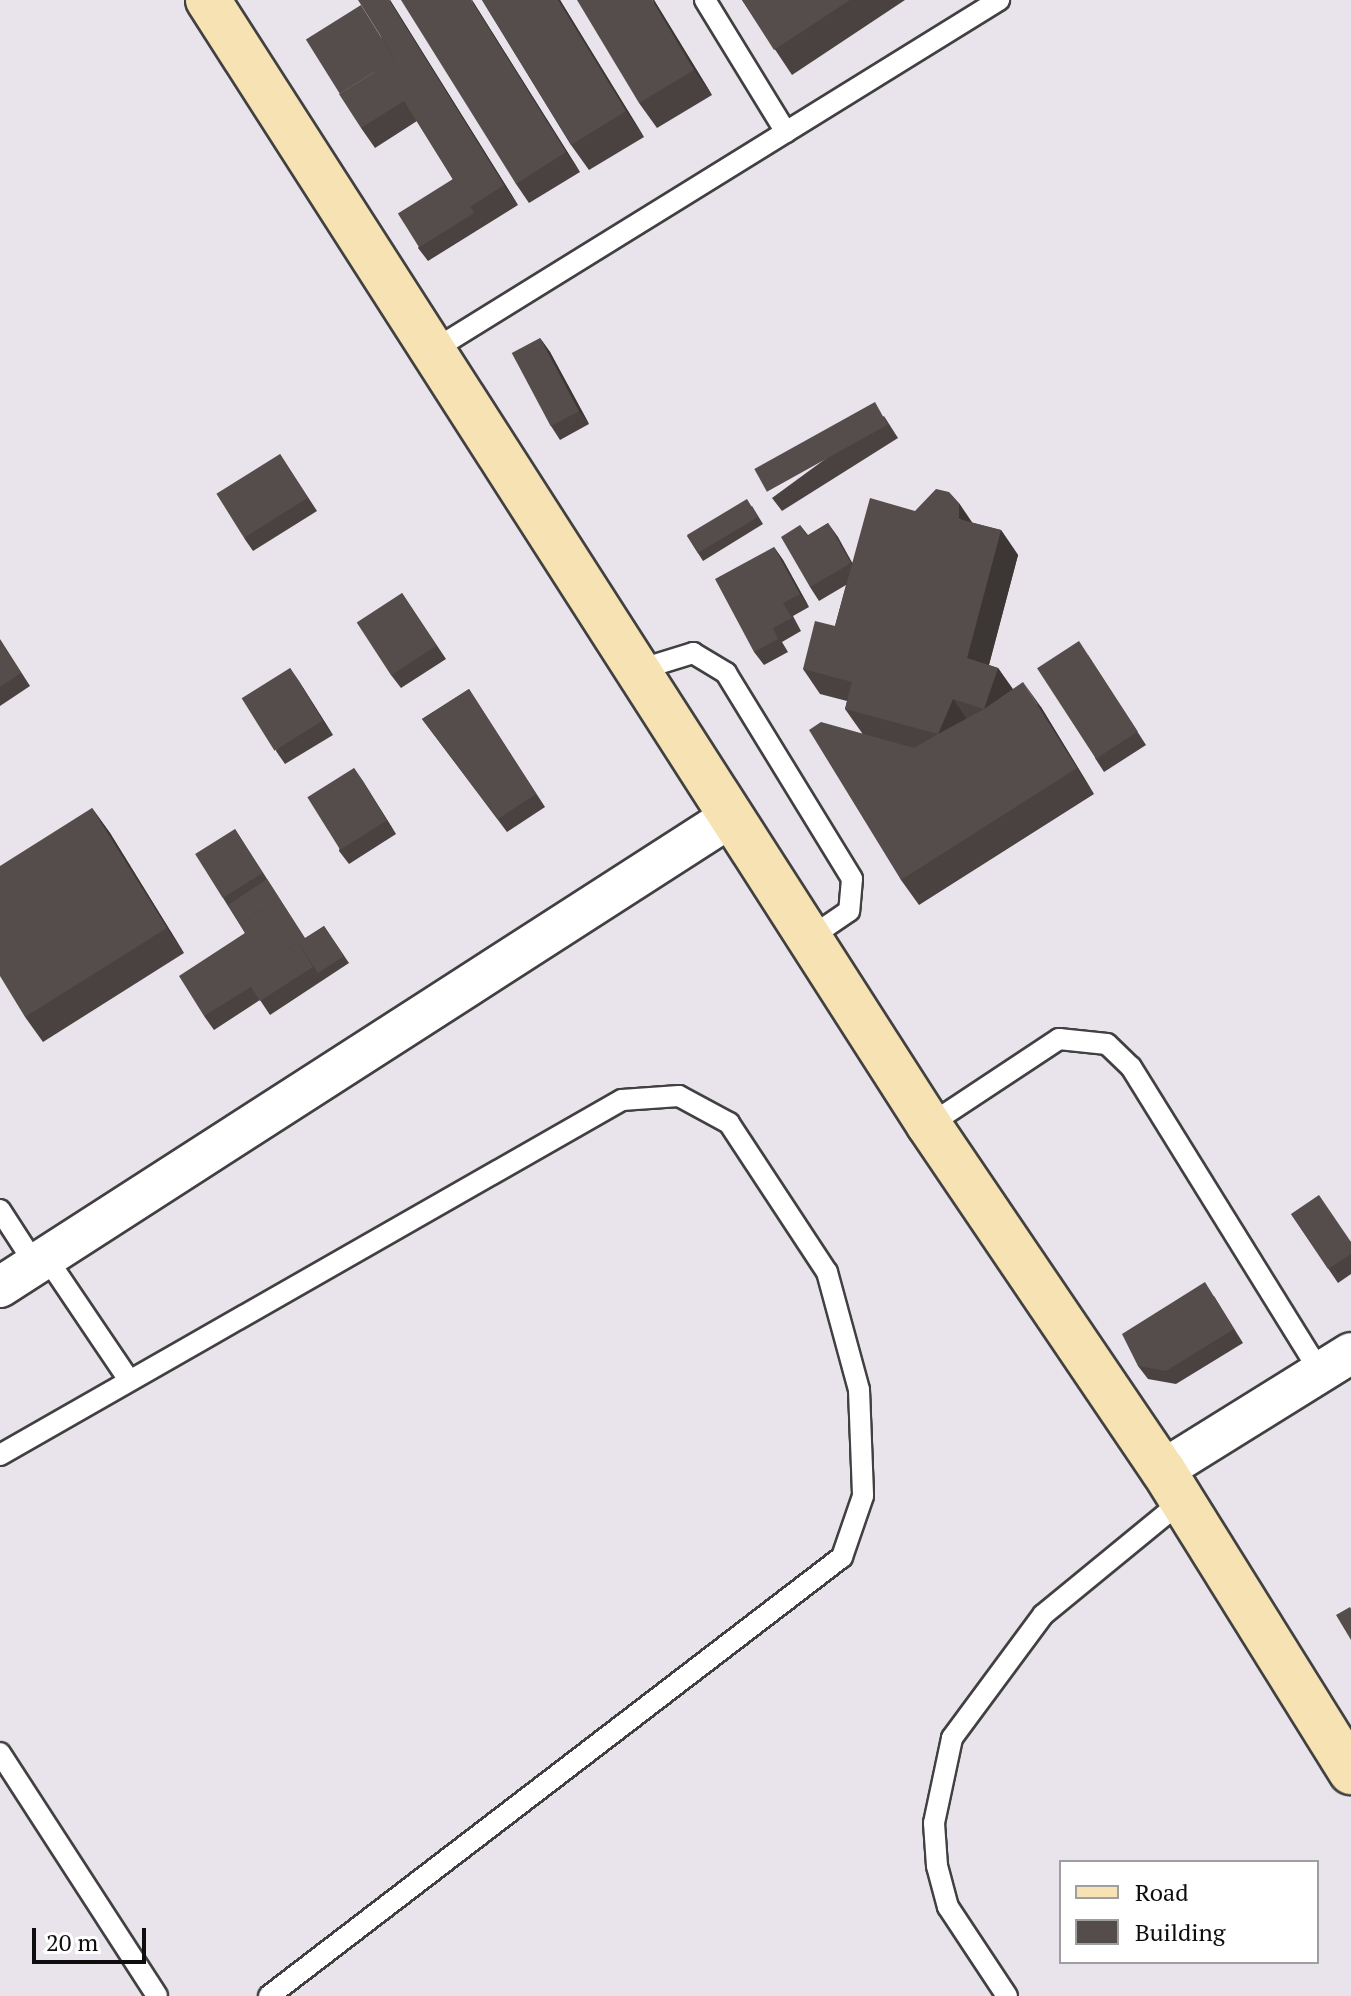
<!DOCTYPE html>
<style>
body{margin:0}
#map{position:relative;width:1351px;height:1996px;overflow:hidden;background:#fdf8f0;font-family:"PT Serif",serif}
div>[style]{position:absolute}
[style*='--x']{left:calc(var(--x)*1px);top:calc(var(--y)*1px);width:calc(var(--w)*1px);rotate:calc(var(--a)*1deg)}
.industrial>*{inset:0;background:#e9e3eb}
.roads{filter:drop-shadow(2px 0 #414141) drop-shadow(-2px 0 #414141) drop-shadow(0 2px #414141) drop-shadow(0 -2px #414141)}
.lane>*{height:20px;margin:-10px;padding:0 10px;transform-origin:10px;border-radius:10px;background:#fff}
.street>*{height:40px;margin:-20px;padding:0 20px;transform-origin:20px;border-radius:20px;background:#fff}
.secondary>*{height:44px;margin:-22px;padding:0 22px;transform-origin:22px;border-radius:22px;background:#f6e2b2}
.wall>*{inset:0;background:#494240}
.shaded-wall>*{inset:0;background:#3c3634}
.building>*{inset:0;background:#554d4b;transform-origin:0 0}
span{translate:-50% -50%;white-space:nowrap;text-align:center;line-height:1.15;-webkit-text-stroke:8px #fff;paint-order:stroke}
.legend{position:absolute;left:1059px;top:1860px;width:260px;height:104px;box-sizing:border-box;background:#fff;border:2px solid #9f9f9f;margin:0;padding:10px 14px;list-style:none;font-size:24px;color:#0e0e0e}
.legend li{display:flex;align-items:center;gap:16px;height:40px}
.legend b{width:40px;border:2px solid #9f9f9f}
.scale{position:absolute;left:32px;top:1928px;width:114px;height:36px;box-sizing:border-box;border:4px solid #0e0e0e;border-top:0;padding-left:10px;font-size:24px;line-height:28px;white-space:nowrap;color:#0e0e0e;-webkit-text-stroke:6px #fff;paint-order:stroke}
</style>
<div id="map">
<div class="industrial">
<i style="clip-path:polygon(evenodd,0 0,1351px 0,1351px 1996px,0 1996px,0 0,1061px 1862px,1317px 1862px,1317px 1962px,1061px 1962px,1061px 1862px)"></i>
</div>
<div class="roads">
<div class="lane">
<i style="--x:705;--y:0;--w:155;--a:58.5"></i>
<i style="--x:432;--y:351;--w:667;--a:-31.76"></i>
<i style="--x:635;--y:671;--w:61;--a:-17.2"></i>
<i style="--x:693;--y:653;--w:39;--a:31"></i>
<i style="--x:726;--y:673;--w:241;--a:58.5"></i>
<i style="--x:852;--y:879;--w:32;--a:95"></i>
<i style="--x:849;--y:911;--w:50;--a:145.7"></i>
<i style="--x:929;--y:1125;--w:156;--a:-33.5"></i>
<i style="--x:1059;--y:1039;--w:48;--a:5.9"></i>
<i style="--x:1107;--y:1044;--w:33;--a:44"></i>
<i style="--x:1131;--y:1067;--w:359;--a:58.2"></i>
<i style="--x:0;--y:1210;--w:64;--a:57.1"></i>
<i style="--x:46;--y:1257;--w:148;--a:56"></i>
<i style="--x:0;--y:1455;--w:716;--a:-29.72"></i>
<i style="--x:622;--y:1100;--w:57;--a:-4"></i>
<i style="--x:679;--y:1096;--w:57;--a:28.4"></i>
<i style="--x:729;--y:1123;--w:178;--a:56.7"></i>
<i style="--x:827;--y:1272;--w:122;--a:74.8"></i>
<i style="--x:859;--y:1390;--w:106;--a:87.8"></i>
<i style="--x:863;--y:1496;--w:65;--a:109"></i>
<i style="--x:842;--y:1557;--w:722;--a:142.54"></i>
<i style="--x:0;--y:1753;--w:289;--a:57.1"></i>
<i style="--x:1007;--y:1996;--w:107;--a:-123.5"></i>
<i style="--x:948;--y:1907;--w:42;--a:-105"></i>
<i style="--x:937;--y:1866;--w:43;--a:-94"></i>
<i style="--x:934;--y:1823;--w:87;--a:-78"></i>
<i style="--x:952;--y:1738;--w:153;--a:-53.5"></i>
<i style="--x:1043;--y:1615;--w:180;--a:-39.4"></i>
</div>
<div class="street">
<i style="--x:0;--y:1287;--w:867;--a:-32.76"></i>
<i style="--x:1163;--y:1470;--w:221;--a:-31.9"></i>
</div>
<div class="secondary">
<i style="--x:208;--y:0;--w:1336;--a:57.34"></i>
<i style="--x:929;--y:1125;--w:417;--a:55.9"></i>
<i style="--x:1163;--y:1470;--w:356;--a:58.1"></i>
</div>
</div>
<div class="wall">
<i style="clip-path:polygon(390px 0,518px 205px,428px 261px,418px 248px,453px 179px,417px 121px,375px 148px,361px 128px)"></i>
<i style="clip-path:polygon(472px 0,580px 172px,529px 203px,516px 184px)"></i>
<i style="clip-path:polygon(482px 0,560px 0,644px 137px,589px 170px,571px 145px)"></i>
<i style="clip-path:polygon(654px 0,712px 95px,657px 128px,639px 103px)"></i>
<i style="clip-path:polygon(742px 0,905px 0,792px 75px)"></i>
<i style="clip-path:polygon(540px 338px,550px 352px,589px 424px,560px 440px,551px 426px)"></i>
<i style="clip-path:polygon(884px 416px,898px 438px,782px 511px,772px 498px)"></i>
<i style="clip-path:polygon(280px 454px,317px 511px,253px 551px,244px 538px)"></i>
<i style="clip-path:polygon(752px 506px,763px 524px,703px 561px,687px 536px)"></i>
<i style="clip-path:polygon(828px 523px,852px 563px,973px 523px,1001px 530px,1018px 555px,989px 665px,998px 668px,1013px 689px,1041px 707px,1094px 794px,919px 905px,901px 880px,862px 733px,845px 709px,847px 701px,820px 694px,803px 669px,835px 626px,846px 585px,819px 601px,810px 587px,800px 525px,808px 535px)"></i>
<i style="clip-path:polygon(774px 547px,783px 560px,809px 607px,793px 616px,801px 631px,782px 642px,788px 652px,764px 665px,754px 652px)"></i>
<i style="clip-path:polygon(402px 593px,446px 659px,401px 688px,391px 675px)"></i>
<i style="clip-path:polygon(0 639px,30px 686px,0 706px)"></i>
<i style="clip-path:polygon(1088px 655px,1146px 745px,1104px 772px,1095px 758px)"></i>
<i style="clip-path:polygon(290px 668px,333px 735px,285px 764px,276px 751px)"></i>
<i style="clip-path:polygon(469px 689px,545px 807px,507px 832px,422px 719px)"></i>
<i style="clip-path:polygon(354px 768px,396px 834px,349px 864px,339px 851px)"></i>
<i style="clip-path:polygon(92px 808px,110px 833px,184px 953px,43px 1042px,25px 1017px)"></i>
<i style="clip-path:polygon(235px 829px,305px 938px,324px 926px,349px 963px,270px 1015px,260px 1000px,214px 1030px,204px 1016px,245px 933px,223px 898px)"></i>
<i style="clip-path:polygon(1291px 1214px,1351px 1242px,1351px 1274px,1338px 1283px)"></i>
<i style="clip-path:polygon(1214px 1296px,1243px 1343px,1176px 1384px,1148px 1379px,1138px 1366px)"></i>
</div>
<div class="shaded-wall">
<i style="clip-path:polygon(389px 0,390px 0,518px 205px,504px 185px)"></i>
<i style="clip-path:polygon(471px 0,472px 0,580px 172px,566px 152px)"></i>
<i style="clip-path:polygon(558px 0,560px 0,644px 137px,626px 111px)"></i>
<i style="clip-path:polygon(652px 0,654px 0,712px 95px,694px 70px)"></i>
<i style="clip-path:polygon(540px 338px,550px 352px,589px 424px,579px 411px)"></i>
<i style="clip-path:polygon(959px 503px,976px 528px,959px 519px)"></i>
<i style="clip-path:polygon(828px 523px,838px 537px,860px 577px,851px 563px)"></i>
<i style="clip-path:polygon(1001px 530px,1018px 555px,984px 683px,967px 658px)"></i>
<i style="clip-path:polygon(774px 547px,783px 560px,809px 607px,800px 594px)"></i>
<i style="clip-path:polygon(290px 668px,299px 681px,333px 735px,323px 721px)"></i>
<i style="clip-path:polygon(998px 668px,1015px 693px,984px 709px)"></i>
<i style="clip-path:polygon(1023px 682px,1041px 707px,1094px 794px,1077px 768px)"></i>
<i style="clip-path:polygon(953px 699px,971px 725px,938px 734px)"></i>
<i style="clip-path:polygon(354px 768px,363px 781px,396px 834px,387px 821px)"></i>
<i style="clip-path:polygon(92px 808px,110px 833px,184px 953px,167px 928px)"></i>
</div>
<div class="building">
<i style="clip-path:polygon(358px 0,389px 0,504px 185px,470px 207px,404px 101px,361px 128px,339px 94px,395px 59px)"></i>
<i style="clip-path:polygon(401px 0,471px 0,566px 152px,516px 184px)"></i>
<i style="clip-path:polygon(482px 0,558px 0,626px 111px,571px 145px)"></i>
<i style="clip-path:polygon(577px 0,652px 0,694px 70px,639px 103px)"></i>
<i style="clip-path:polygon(742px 0,850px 0,774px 50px)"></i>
<i style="left:361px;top:5px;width:64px;height:65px;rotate:58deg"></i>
<i style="left:453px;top:179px;width:40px;height:65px;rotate:58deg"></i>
<i style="left:540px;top:338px;width:83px;height:32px;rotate:62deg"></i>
<i style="left:875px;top:402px;width:26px;height:138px;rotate:61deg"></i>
<i style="left:280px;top:454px;width:52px;height:75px;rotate:58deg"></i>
<i style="clip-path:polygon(evenodd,936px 489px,949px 492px,959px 503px,959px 519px,1001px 530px,967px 658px,998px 668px,984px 709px,1023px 682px,1077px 768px,901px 880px,809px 730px,821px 722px,914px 748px,938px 734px,845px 709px,852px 682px,803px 669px,815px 621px,835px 626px,870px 498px,915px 511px,936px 489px,953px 699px,984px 709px,938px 734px,953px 699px)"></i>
<i style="left:747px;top:499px;width:21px;height:70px;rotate:59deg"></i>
<i style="clip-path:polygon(828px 523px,851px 563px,810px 587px,781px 537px,800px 525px,807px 536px)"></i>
<i style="clip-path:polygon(774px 547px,800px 594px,783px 603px,792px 618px,773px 628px,778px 639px,754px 652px,715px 579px)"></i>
<i style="left:402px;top:593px;width:63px;height:54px;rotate:57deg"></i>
<i style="clip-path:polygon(0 640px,21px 673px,0 687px)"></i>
<i style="left:1079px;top:641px;width:108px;height:50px;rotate:57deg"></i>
<i style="left:290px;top:668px;width:62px;height:57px;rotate:58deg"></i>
<i style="clip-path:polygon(469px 689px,536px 794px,498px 819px,422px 719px)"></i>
<i style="left:354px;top:768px;width:62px;height:55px;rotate:58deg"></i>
<i style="clip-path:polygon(92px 808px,167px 928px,25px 1017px,0 976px,0 866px)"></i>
<i style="left:235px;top:829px;width:52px;height:47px;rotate:58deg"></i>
<i style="clip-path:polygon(267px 879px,305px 939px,324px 926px,344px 956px,318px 973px,298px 943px,288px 949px,262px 909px,240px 924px,228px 905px)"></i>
<i style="clip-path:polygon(262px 909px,288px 949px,298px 943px,313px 967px,260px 1001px,251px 987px,204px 1016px,179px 976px,245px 933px,240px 924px)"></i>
<i style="clip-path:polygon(1319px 1195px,1351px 1242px,1351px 1254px,1328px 1269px,1291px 1214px)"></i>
<i style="clip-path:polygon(1205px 1282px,1234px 1329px,1166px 1371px,1138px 1366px,1122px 1334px)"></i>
<i style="clip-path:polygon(1350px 1607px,1351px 1609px,1351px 1640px,1336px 1615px)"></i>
</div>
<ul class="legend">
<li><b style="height:10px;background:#f6e2b2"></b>Road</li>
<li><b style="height:22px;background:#554d4b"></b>Building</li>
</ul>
<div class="scale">20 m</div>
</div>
